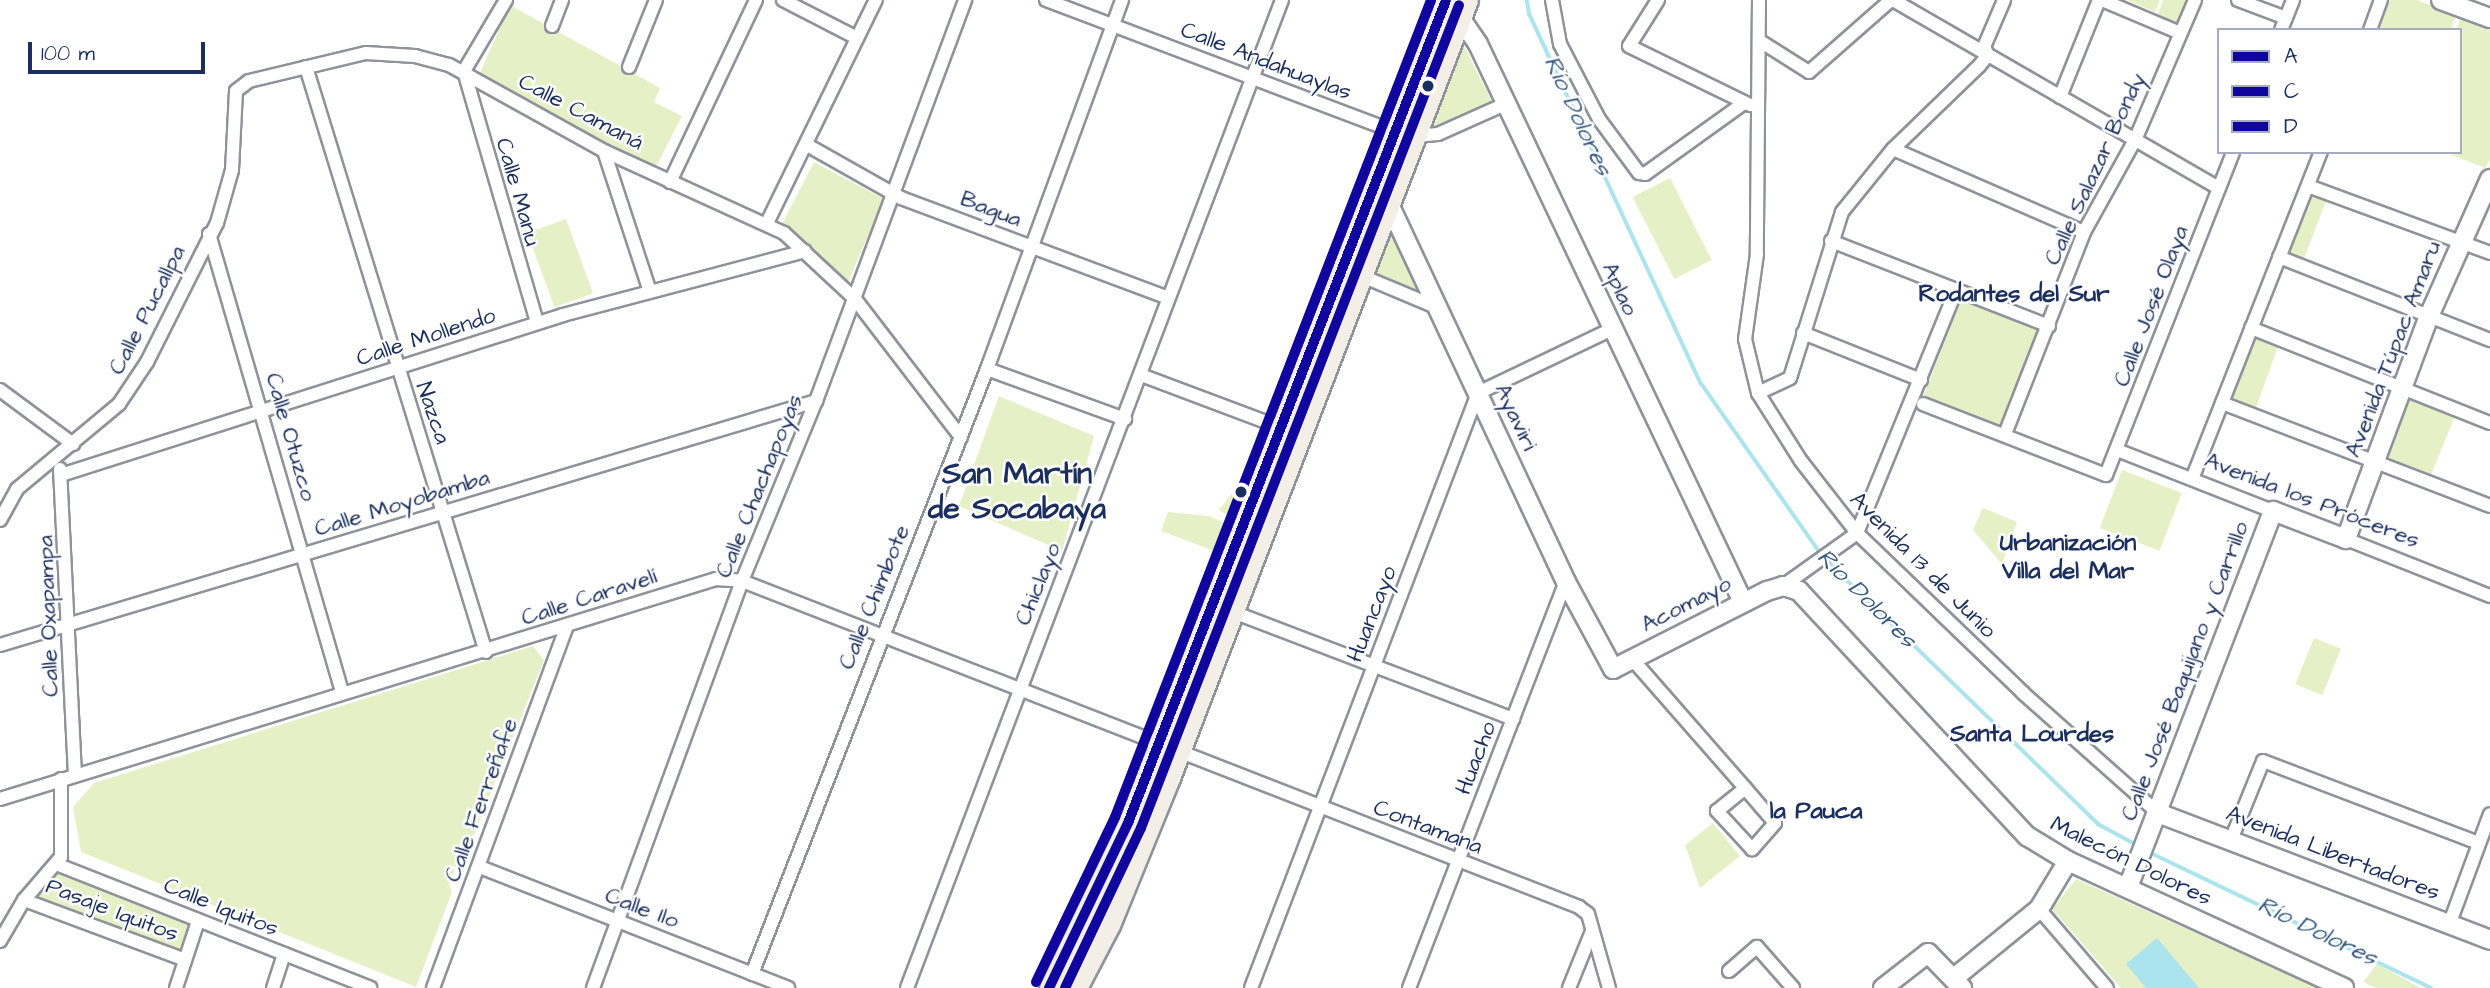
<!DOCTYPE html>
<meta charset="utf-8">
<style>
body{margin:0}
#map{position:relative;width:2490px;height:988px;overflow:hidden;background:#fff;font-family:"Architects Daughter",sans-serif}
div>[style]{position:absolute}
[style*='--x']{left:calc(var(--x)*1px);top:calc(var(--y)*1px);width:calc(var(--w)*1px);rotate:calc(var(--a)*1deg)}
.green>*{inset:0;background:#e6f0c6;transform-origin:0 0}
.water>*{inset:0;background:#ace4ed}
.stream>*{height:3.5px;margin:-1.75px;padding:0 1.75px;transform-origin:1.75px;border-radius:1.75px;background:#ace4ed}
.roads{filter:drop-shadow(2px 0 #8e929a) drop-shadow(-2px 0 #8e929a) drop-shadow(0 2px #8e929a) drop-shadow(0 -2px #8e929a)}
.street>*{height:12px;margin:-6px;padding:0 6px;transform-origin:6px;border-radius:6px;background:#fff}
.secondary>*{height:18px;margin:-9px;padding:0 9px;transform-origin:9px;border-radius:9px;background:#fff}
.primary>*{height:19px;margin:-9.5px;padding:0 9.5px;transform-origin:9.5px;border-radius:9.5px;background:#f3efe6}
.bus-1>*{height:10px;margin:-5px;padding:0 5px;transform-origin:5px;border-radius:5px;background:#10069f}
.bus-2>*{height:10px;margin:-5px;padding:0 5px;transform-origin:5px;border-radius:5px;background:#10069f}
.bus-3>*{height:10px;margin:-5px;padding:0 5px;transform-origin:5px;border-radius:5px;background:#10069f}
.dots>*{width:19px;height:19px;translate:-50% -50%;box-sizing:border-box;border:4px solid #fff;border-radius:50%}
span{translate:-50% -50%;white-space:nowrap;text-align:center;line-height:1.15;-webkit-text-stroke:5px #fff;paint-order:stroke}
.street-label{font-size:23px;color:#1b2f5e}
.water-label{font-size:24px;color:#365980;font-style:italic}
.neighbourhood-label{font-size:24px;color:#1b2f5e;font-weight:700}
.district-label{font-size:30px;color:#1b2f5e;font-weight:700}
.legend{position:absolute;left:2217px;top:28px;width:245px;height:126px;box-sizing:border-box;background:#fff;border:2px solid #a4acbf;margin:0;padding:9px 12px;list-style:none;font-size:21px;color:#1b2f5e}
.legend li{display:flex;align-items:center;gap:14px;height:35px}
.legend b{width:35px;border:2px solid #a4acbf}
.scale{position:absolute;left:28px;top:42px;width:177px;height:32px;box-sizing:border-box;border:4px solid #1b2f5e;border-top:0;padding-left:9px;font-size:21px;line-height:24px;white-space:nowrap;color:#1b2f5e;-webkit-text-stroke:5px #fff;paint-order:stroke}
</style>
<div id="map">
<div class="green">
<i style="clip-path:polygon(2127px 0,2160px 0,2155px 12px)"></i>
<i style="clip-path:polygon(2163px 0,2187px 0,2177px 24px,2157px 16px)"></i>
<i style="clip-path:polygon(2390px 0,2417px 0,2456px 15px,2451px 30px,2387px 30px,2380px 27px)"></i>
<i style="clip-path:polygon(510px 5px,660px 88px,654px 102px,682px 116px,655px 169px,479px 75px)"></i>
<i style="clip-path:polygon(2461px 16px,2490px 27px,2490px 160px,2485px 168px,2445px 152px,2460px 152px,2460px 30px,2456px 30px)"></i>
<i style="clip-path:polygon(1463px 44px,1493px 104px,1432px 131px)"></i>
<i style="clip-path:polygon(814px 162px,884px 199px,847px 284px,782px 224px)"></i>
<i style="left:1670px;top:178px;width:92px;height:42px;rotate:63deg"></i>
<i style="left:2310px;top:190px;width:19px;height:70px;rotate:21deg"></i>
<i style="left:1366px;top:214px;width:11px;height:213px;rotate:22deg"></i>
<i style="left:566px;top:219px;width:79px;height:41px;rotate:70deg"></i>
<i style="clip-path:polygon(1392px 224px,1429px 301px,1372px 277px)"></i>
<i style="left:1961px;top:298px;width:83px;height:109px;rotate:21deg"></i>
<i style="left:2254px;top:334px;width:27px;height:71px;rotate:20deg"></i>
<i style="left:2407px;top:393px;width:53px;height:71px;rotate:22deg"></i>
<i style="clip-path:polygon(999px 396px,1094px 436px,1062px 551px,959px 506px)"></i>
<i style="left:1280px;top:444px;width:11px;height:157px;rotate:22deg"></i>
<i style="left:2122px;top:470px;width:64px;height:62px;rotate:21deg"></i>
<i style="clip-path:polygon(1238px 486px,1243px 487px,1231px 518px,1219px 510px)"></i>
<i style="clip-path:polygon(1983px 508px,2017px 522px,2002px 564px,1973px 530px)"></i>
<i style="clip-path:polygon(1168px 512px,1209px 516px,1227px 524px,1217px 552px,1161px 531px)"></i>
<i style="left:1212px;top:622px;width:11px;height:114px;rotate:22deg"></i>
<i style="left:2314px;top:638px;width:29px;height:50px;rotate:22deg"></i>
<i style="clip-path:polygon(533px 646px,544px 660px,474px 835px,467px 838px,449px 885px,452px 892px,416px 987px,81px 852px,73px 807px,94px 783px)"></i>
<i style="clip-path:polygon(1158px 762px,1167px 767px,1111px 910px,1069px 988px,1056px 988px)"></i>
<i style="clip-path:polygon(1713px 823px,1740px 856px,1700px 888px,1685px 845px)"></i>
<i style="clip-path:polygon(63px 871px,187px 920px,193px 925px,184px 951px,31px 898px,54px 872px)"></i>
<i style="clip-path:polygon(2076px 879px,2318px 988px,2121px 988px,2052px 909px)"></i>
<i style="clip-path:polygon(2377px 964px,2421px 988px,2376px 988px,2363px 982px)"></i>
</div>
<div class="water">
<i style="clip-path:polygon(2157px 938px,2199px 988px,2146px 988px,2126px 964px)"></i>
</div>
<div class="stream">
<i style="--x:1527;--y:0;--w:15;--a:79"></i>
<i style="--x:1530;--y:15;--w:406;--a:65.1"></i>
<i style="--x:1701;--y:383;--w:209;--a:54.9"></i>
<i style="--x:1826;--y:560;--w:379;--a:44.1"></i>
<i style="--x:2098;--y:824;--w:47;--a:28.2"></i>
<i style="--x:2149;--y:852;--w:313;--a:25.7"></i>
</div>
<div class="roads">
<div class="street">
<i style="--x:506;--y:0;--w:82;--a:120.6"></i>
<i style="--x:464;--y:71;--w:262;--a:73.8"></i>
<i style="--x:783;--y:0;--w:83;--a:27.2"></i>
<i style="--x:1046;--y:0;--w:371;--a:20.7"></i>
<i style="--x:1552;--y:0;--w:45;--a:79.7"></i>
<i style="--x:1560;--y:44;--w:85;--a:62.5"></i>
<i style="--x:1599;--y:119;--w:67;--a:53.5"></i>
<i style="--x:1639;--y:173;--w:6;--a:9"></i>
<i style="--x:1645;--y:174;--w:122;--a:-35.6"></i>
<i style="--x:1658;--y:0;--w:54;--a:122.2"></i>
<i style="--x:1629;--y:46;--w:135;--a:26"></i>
<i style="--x:1759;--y:0;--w:254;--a:90.5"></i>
<i style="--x:1757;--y:254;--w:86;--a:98"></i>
<i style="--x:1745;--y:339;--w:56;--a:76.5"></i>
<i style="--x:1758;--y:393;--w:80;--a:57.7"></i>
<i style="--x:1801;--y:461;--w:91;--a:52.1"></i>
<i style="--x:1857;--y:533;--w:231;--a:43.9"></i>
<i style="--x:2023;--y:693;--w:181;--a:41.6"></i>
<i style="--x:1893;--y:0;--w:376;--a:30"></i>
<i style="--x:2102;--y:0;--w:85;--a:22.9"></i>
<i style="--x:2238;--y:0;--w:51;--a:20.6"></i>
<i style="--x:552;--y:26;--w:28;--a:-69"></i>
<i style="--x:2281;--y:30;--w:32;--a:-68"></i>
<i style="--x:2370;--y:30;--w:32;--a:-70"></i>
<i style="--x:1760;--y:41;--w:58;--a:32.3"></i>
<i style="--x:1809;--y:72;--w:109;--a:-41.3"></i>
<i style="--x:306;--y:67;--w:612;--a:72.9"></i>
<i style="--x:629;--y:67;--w:72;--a:-68.1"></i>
<i style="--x:2060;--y:97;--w:105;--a:-68.1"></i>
<i style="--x:1415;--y:136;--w:23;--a:-5"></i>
<i style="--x:1438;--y:134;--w:73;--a:-24.1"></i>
<i style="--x:807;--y:145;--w:108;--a:29.4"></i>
<i style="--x:901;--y:198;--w:285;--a:20.5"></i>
<i style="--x:1893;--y:149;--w:208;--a:23.5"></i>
<i style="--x:604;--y:151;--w:148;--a:71.9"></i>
<i style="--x:670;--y:182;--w:201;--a:-64.7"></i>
<i style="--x:2308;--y:186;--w:194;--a:20.2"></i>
<i style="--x:767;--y:223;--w:248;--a:-64"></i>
<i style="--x:209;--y:234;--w:478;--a:73.8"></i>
<i style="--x:1831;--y:241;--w:234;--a:21.3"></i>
<i style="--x:2279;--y:257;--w:227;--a:21.5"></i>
<i style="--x:1362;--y:276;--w:80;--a:22.7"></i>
<i style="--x:2251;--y:328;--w:257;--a:21.7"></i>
<i style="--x:1803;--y:333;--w:127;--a:21.7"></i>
<i style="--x:987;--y:369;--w:147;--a:19.9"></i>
<i style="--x:1141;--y:375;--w:171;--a:20.6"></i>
<i style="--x:0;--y:390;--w:91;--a:36.5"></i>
<i style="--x:1758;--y:393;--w:35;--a:-25"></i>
<i style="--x:1790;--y:378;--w:174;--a:-72.6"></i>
<i style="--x:1842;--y:212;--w:81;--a:-51"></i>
<i style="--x:1893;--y:149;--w:120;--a:-44"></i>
<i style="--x:1979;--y:66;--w:14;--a:-51"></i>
<i style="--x:1988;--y:55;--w:9;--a:-117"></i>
<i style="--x:1984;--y:47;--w:51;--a:-66.9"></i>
<i style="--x:2222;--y:403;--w:287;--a:21"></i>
<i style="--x:1923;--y:404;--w:196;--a:21.2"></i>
<i style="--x:2106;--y:475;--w:347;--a:-68.5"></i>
<i style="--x:2005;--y:434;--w:217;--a:-68.6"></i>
<i style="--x:2084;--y:232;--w:105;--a:-61"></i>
<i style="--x:2135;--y:140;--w:152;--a:-66.8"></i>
<i style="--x:2117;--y:450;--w:168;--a:21.4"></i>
<i style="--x:60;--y:469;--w:305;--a:87.2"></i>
<i style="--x:64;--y:474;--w:524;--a:-17.67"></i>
<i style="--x:563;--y:315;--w:250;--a:-14.8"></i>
<i style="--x:2192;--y:479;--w:352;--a:-68.5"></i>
<i style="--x:0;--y:520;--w:35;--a:-61"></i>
<i style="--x:17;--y:489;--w:133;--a:-39.8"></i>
<i style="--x:119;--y:404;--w:50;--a:-56.3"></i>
<i style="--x:147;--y:362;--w:156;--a:-63.3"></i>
<i style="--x:217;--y:223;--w:55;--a:-74.2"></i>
<i style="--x:232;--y:170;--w:79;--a:-87.1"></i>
<i style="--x:236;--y:91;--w:16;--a:-38"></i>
<i style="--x:249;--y:81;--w:120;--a:-13.5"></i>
<i style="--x:366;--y:53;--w:49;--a:3.5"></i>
<i style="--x:415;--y:56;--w:35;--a:15"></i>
<i style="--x:449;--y:65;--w:177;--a:29"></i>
<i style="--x:604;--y:151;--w:198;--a:24.5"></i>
<i style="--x:784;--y:233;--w:97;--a:42.9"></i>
<i style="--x:855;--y:299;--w:174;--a:52.5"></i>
<i style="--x:2346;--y:539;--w:155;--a:21.6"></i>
<i style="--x:1783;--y:586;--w:91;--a:-35.6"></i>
<i style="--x:1857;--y:533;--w:262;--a:-67.8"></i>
<i style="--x:1233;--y:612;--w:300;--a:20.9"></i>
<i style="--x:0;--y:645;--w:852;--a:-16.65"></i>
<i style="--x:1633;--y:660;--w:170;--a:48.8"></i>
<i style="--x:1745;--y:788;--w:46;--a:49.4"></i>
<i style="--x:1775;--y:823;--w:35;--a:131"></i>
<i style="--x:1752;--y:849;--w:52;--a:-132.6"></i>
<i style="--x:1717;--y:811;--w:36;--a:-39"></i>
<i style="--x:0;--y:799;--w:749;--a:-17.08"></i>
<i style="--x:716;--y:579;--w:26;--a:4"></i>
<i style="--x:742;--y:581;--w:898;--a:21.28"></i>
<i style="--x:1579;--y:907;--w:11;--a:38"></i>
<i style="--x:1588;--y:914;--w:77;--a:74.2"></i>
<i style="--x:2231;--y:840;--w:85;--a:-67.9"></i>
<i style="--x:2263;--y:761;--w:231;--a:20.8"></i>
<i style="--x:56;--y:864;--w:338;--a:21.5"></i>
<i style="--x:480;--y:867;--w:331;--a:21.4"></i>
<i style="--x:24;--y:900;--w:172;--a:20.4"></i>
<i style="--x:2039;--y:909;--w:104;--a:49.3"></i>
<i style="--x:2449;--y:925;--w:118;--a:-69.7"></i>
<i style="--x:0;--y:941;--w:48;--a:-59.7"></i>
<i style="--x:24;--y:900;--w:57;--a:-49.3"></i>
<i style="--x:61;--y:857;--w:78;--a:-90"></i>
<i style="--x:1729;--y:971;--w:37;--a:-41"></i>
<i style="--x:1757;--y:947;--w:55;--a:48.7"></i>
<i style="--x:752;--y:974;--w:649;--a:-68.77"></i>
<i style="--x:987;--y:369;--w:393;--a:-69.9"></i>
<i style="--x:176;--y:988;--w:71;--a:-71.8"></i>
<i style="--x:273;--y:988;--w:36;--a:-72"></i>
<i style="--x:433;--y:988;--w:387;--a:-69.7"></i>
<i style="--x:593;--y:988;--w:433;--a:-69.9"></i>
<i style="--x:742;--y:581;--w:195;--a:-67.7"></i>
<i style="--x:816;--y:401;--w:428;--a:-69.6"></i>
<i style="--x:907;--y:988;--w:1057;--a:-69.22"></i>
<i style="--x:1251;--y:988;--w:637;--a:-69.12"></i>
<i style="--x:1478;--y:393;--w:148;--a:-25.5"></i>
<i style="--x:1409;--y:988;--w:435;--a:-68.9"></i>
<i style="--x:1569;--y:988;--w:61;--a:-68"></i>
</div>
<div class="secondary">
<i style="--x:1448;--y:0;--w:53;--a:55.7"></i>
<i style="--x:1478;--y:44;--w:618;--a:64.6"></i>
<i style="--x:2441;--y:0;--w:52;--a:20.2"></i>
<i style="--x:1382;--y:201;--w:8;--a:23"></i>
<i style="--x:1389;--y:204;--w:417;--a:64.9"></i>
<i style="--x:1566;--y:582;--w:99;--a:61.6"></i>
<i style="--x:1613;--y:669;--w:173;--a:-26.9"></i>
<i style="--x:1767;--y:591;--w:17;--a:-17"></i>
<i style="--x:1783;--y:586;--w:17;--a:17"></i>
<i style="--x:1799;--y:591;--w:335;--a:47.1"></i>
<i style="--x:2027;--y:836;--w:48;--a:31.4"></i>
<i style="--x:2068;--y:861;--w:304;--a:24.7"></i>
<i style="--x:2158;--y:813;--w:355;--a:20.9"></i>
<i style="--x:2128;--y:887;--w:403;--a:-68.9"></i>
<i style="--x:2273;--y:511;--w:78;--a:21"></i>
<i style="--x:2346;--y:539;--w:238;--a:-69.6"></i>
<i style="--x:2429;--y:316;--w:150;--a:-66"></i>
<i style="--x:1954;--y:978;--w:109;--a:-39.1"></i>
<i style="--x:2039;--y:909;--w:56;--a:-58.9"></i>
<i style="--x:1883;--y:988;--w:57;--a:-37.9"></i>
<i style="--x:1928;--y:953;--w:49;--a:45.8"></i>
</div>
<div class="primary">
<i style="--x:1049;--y:988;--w:183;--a:-64.4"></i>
<i style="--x:1128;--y:823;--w:882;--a:-68.87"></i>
<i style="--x:1077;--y:988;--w:71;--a:-62.4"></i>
<i style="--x:1110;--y:925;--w:159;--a:-67.8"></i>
<i style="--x:1170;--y:778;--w:833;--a:-69.04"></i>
</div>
</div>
<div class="bus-1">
<i style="--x:1049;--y:988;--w:183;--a:-64.4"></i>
<i style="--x:1128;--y:823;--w:882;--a:-68.87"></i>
</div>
<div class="bus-2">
<i style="--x:1065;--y:988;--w:177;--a:-64.6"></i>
<i style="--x:1141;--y:828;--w:882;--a:-68.87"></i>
</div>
<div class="bus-3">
<i style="--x:1036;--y:982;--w:183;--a:-64.4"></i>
<i style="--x:1115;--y:817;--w:876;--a:-68.85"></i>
</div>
<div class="dots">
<i style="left:1428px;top:86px;background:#1b2f5e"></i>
<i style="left:1241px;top:492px;background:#1b2f5e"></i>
</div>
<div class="street-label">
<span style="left:1266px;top:61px;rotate:21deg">Calle Andahuaylas</span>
<span style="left:581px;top:112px;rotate:28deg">Calle Camaná</span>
<span style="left:2095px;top:169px;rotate:-65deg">Calle Salazar Bondy</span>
<span style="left:518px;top:192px;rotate:74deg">Calle Manu</span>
<span style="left:991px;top:209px;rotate:21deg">Bagua</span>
<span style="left:1620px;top:289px;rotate:65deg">Aplao</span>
<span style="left:2151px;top:306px;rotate:-69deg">Calle José Olaya</span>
<span style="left:147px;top:310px;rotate:-63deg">Calle Pucallpa</span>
<span style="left:426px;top:337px;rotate:-18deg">Calle Mollendo</span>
<span style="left:2393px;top:349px;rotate:-69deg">Avenida Túpac Amaru</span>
<span style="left:433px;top:413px;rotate:71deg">Nazca</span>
<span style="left:1516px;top:417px;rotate:65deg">Ayaviri</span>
<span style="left:291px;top:437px;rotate:74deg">Calle Otuzco</span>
<span style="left:759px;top:486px;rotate:-68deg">Calle Chachapoyas</span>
<span style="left:2312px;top:500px;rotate:21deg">Avenida los Próceres</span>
<span style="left:402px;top:503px;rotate:-17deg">Calle Moyobamba</span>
<span style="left:1923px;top:565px;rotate:45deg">Avenida 13 de Junio</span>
<span style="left:1038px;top:584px;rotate:-68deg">Chiclayo</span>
<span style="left:589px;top:597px;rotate:-18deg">Calle Caravelí</span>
<span style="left:874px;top:597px;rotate:-68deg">Calle Chimbote</span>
<span style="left:1686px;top:604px;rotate:-27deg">Acomayo</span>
<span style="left:1372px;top:614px;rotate:-69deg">Huancayo</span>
<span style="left:48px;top:616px;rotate:-92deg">Calle Oxapampa</span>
<span style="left:2185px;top:671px;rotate:-69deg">Calle José Baquijano y Carrillo</span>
<span style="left:1476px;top:758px;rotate:-69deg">Huacho</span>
<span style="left:481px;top:800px;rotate:-70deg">Calle Ferreñafe</span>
<span style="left:1428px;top:827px;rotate:21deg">Contamana</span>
<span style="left:2333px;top:853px;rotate:21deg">Avenida Libertadores</span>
<span style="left:2131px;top:861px;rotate:26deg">Malecón Dolores</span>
<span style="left:221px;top:907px;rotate:22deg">Calle Iquitos</span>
<span style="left:642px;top:908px;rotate:21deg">Calle Ilo</span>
<span style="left:112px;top:910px;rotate:21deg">Pasaje Iquitos</span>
</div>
<div class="water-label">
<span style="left:1577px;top:116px;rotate:65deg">Río Dolores</span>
<span style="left:1866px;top:599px;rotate:45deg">Río Dolores</span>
<span style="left:2317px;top:932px;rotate:26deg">Río Dolores</span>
</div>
<div class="neighbourhood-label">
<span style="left:2014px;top:295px">Rodantes del Sur</span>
<span style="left:2068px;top:558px">Urbanización<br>Villa del Mar</span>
<span style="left:2032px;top:735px">Santa Lourdes</span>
<span style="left:1816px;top:812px">la Pauca</span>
</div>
<div class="district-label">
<span style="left:1017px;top:491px">San Martín<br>de Socabaya</span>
</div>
<ul class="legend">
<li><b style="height:9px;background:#10069f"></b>A</li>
<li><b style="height:9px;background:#10069f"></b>C</li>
<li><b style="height:9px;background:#10069f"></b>D</li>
</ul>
<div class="scale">100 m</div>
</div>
